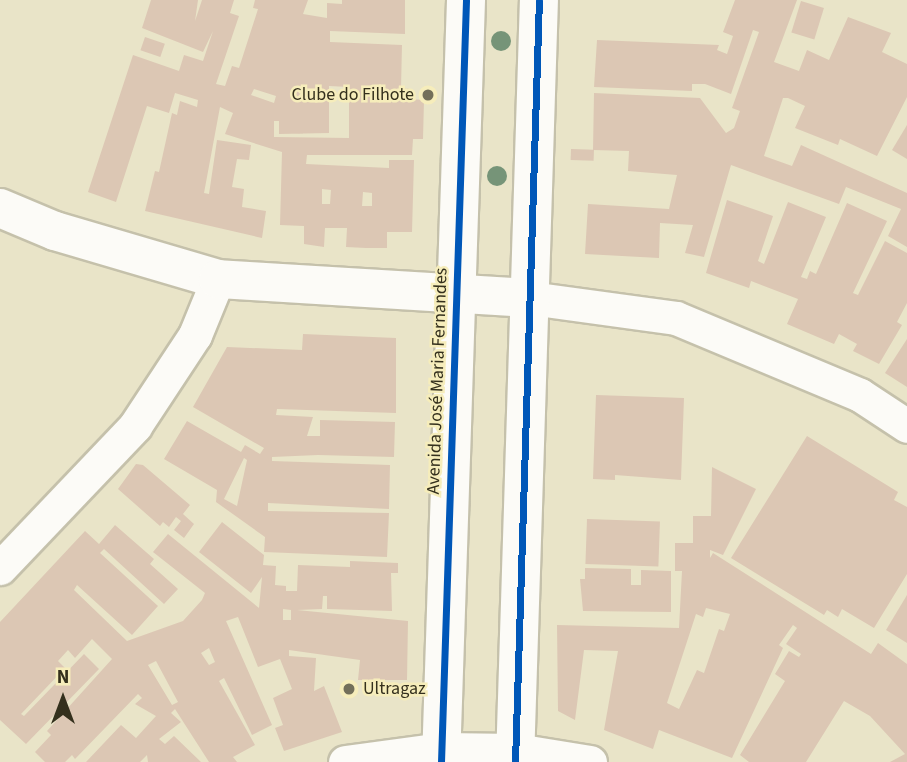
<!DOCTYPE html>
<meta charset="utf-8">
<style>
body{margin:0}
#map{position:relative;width:907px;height:762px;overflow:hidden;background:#e9e4c8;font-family:"Source Sans 3",sans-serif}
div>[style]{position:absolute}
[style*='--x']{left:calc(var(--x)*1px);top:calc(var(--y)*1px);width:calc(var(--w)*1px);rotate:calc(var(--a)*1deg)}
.building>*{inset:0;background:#dcc7b4;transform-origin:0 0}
.roads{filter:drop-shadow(2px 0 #c5c1ab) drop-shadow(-2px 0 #c5c1ab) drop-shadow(0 2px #c5c1ab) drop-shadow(0 -2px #c5c1ab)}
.minor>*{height:33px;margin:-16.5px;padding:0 16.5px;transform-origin:16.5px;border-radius:16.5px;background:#fcfbf7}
.tertiary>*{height:38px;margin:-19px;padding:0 19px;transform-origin:19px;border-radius:19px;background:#fcfbf7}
.secondary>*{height:38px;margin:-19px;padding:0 19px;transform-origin:19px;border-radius:19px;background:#fcfbf7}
.cycleway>*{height:7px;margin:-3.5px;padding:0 3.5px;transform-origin:3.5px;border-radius:3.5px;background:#0057b8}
.trees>*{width:20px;height:20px;margin:-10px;border-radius:50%;background:#769478}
.dots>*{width:19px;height:19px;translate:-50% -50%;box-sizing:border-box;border:4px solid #f6edbb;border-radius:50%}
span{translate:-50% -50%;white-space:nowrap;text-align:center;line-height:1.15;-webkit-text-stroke:5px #f6edbb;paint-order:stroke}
.poi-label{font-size:18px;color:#34301d}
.right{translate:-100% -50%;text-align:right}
.left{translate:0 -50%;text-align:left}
.street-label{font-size:18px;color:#34301d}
.north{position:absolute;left:28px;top:664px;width:70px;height:70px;-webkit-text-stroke:5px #f6edbb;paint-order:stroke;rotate:0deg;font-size:19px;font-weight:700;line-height:28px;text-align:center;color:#34301d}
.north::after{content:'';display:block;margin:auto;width:24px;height:32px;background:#34301d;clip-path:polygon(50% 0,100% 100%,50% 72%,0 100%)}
</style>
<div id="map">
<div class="building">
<i style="clip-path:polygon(evenodd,151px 0,198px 0,195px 21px,202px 0,234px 0,230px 13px,239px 16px,216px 84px,225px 86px,232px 66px,239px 68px,258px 9px,253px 8px,255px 0,308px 0,303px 14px,327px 18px,327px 3px,342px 4px,342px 0,405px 0,405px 34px,330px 31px,330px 42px,402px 45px,401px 88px,410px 89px,410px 99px,424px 100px,423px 139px,413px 139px,412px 155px,307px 155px,306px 164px,389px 168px,389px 160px,414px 160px,412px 232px,387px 232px,387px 248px,366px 248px,346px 247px,347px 228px,325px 228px,324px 247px,304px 244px,304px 226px,280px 225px,282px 152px,225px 134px,233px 113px,220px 107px,204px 193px,209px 194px,217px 140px,251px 145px,249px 160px,237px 159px,232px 187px,244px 189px,242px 207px,266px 211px,262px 238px,145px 211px,155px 171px,159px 172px,172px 113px,177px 115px,180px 101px,197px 107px,198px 100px,175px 93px,169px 113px,147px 106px,116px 202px,88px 192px,133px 55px,179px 71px,184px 55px,203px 61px,213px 31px,203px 52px,142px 28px,151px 0,329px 86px,349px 87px,349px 138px,274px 137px,274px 121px,279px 121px,279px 134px,329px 133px,329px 86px,151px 0,254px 89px,276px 96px,274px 103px,251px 95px,254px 89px,151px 0,322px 189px,331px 190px,330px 204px,322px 204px,322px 189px,151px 0,363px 192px,372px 193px,372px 206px,362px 206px,363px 192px)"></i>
<i style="clip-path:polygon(735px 0,797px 0,774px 62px,799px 71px,807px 50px,829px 60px,848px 17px,891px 33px,882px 52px,907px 64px,907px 97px,877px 156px,840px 139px,838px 145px,795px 128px,805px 106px,788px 98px,783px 98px,764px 156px,792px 166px,801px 145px,907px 193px,907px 247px,888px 236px,901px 209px,846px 187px,839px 204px,731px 165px,704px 257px,685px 253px,693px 225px,660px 223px,659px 258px,585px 254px,588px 204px,669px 209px,677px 175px,628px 171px,629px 151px,593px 150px,594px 93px,700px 98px,726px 133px,734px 128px,740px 111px,732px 108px,759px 32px,753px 30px,731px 94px,705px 84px,692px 84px,692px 91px,594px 87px,597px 40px,719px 45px,717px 50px,727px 54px,733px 36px,723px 32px)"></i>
<i style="left:801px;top:1px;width:24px;height:33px;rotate:17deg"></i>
<i style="left:145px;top:37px;width:21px;height:14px;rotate:19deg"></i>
<i style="clip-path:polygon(907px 125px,907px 159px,892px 150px)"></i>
<i style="left:571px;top:149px;width:23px;height:11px;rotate:2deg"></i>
<i style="clip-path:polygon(727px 200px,773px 216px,758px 261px,764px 264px,788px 202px,826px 217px,801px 277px,807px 279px,810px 271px,816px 274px,847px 203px,887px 221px,853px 293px,858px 295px,885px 241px,907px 253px,907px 303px,897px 322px,902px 325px,879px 364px,853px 351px,857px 344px,839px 334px,834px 344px,787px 324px,798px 299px,751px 281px,749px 288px,706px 273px)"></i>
<i style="clip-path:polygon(evenodd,303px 334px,396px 338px,396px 413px,277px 409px,276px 415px,313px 417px,307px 436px,320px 436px,320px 420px,395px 422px,394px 457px,318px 455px,272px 457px,272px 461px,390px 465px,389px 509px,268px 503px,268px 511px,389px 513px,387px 557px,264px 552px,265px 537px,216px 502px,217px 490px,164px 459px,187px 421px,241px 452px,245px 445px,260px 454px,264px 448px,193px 407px,227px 347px,302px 350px,303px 334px,244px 458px,247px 460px,237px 506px,224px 499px,244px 458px)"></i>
<i style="clip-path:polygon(907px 339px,907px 387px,885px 373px)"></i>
<i style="clip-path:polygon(596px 395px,684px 398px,681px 480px,615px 475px,615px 480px,593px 479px)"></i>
<i style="clip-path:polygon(807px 436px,898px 492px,894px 500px,907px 507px,907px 574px,874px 628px,842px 609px,838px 617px,827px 610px,824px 615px,731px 558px)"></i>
<i style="clip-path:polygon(136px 464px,143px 465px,190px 505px,183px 514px,194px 524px,184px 538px,174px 530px,181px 521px,176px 517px,169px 527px,163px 522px,160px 526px,118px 489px)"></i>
<i style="clip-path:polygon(evenodd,712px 467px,756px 489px,723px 555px,710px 550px,710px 558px,713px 553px,871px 654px,878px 643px,907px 664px,907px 762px,890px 762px,905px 754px,870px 716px,844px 701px,806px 762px,749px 762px,740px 755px,785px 681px,775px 674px,789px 651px,799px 657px,801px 654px,786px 644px,797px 628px,793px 625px,779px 645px,783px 648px,732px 758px,659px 730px,653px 749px,604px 730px,618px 651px,584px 650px,575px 720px,558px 711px,557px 625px,679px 628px,682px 571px,675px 571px,675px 543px,693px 543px,693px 516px,711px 516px,712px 467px,706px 608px,730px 614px,724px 631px,719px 629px,704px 673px,697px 670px,679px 709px,667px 703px,696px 614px,703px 617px,706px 608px)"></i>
<i style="left:587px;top:519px;width:73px;height:45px;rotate:2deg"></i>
<i style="clip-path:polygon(evenodd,222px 522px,264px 555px,263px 565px,276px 566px,275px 585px,286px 586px,286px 591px,297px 591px,298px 565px,350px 567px,350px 561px,398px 563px,398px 573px,391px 573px,392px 611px,327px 609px,327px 596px,323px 596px,322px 609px,297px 610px,408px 621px,407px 680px,358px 680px,360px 660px,289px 650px,289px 656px,316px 658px,314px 691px,324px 686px,342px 732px,284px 751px,275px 728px,283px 725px,273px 698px,292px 689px,280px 659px,258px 667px,238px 617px,226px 621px,272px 725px,252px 735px,224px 678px,219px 681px,255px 745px,233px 757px,237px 762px,209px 762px,175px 709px,171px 713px,181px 722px,159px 739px,165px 744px,174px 736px,201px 762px,148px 762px,147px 755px,140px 762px,86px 762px,121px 725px,136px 738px,156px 716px,135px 704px,142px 698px,138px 694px,75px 759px,72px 755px,65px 762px,45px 762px,35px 752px,51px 735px,47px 731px,112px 659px,92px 639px,75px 658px,68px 650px,58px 661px,65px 668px,21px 714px,24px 716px,84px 654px,99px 669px,26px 744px,0 720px,0 622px,85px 531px,99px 544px,115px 525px,154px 559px,150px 564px,178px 589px,164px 604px,104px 549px,100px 553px,158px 606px,132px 635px,77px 585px,74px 590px,127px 641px,183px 621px,202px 600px,205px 593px,153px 552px,168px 534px,259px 608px,262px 577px,251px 593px,199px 552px,222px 522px,283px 609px,291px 610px,291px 620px,283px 620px,283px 609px,222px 522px,209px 648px,215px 662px,209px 665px,201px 653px,209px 648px,222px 522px,156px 661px,178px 702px,172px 705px,148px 665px,156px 661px)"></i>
<i style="clip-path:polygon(585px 568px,631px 569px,631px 585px,641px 585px,641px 570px,671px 571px,671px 612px,583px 611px,580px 579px,585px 579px)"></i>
<i style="clip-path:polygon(907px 595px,907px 643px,886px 630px)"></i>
</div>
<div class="roads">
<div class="minor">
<i style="--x:530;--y:298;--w:147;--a:7.8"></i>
<i style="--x:676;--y:318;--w:199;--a:22.7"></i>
<i style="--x:860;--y:395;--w:56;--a:33.4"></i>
<i style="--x:0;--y:568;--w:196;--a:-46.4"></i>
<i style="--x:135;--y:426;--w:109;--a:-56.6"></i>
<i style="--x:195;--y:335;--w:61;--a:-67.7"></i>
<i style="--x:345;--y:762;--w:97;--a:-7.7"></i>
<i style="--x:441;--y:749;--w:75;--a:0.8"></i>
<i style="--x:516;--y:750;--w:75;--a:9.2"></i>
</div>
<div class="tertiary">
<i style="--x:0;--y:208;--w:60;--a:22.7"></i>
<i style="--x:55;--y:231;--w:170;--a:16.4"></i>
<i style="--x:218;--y:279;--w:313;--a:3.5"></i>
</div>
<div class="secondary">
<i style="--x:441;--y:762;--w:762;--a:-88.12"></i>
<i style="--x:515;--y:762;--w:762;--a:-88.2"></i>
</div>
</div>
<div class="cycleway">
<i style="--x:441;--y:762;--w:762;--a:-88.12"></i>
<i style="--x:515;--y:762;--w:762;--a:-88.2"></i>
</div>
<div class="trees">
<i style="left:501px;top:41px"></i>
<i style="left:497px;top:176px"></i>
</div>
<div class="dots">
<i style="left:428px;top:95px;background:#736f59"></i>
<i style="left:349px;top:689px;background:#736f59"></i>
</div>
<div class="poi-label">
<span class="right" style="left:414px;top:95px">Clube do Filhote</span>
<span class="left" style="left:363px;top:689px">Ultragaz</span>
</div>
<div class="street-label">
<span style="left:438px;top:381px;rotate:-88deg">Avenida José Maria Fernandes</span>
</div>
<div class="north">N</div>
</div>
